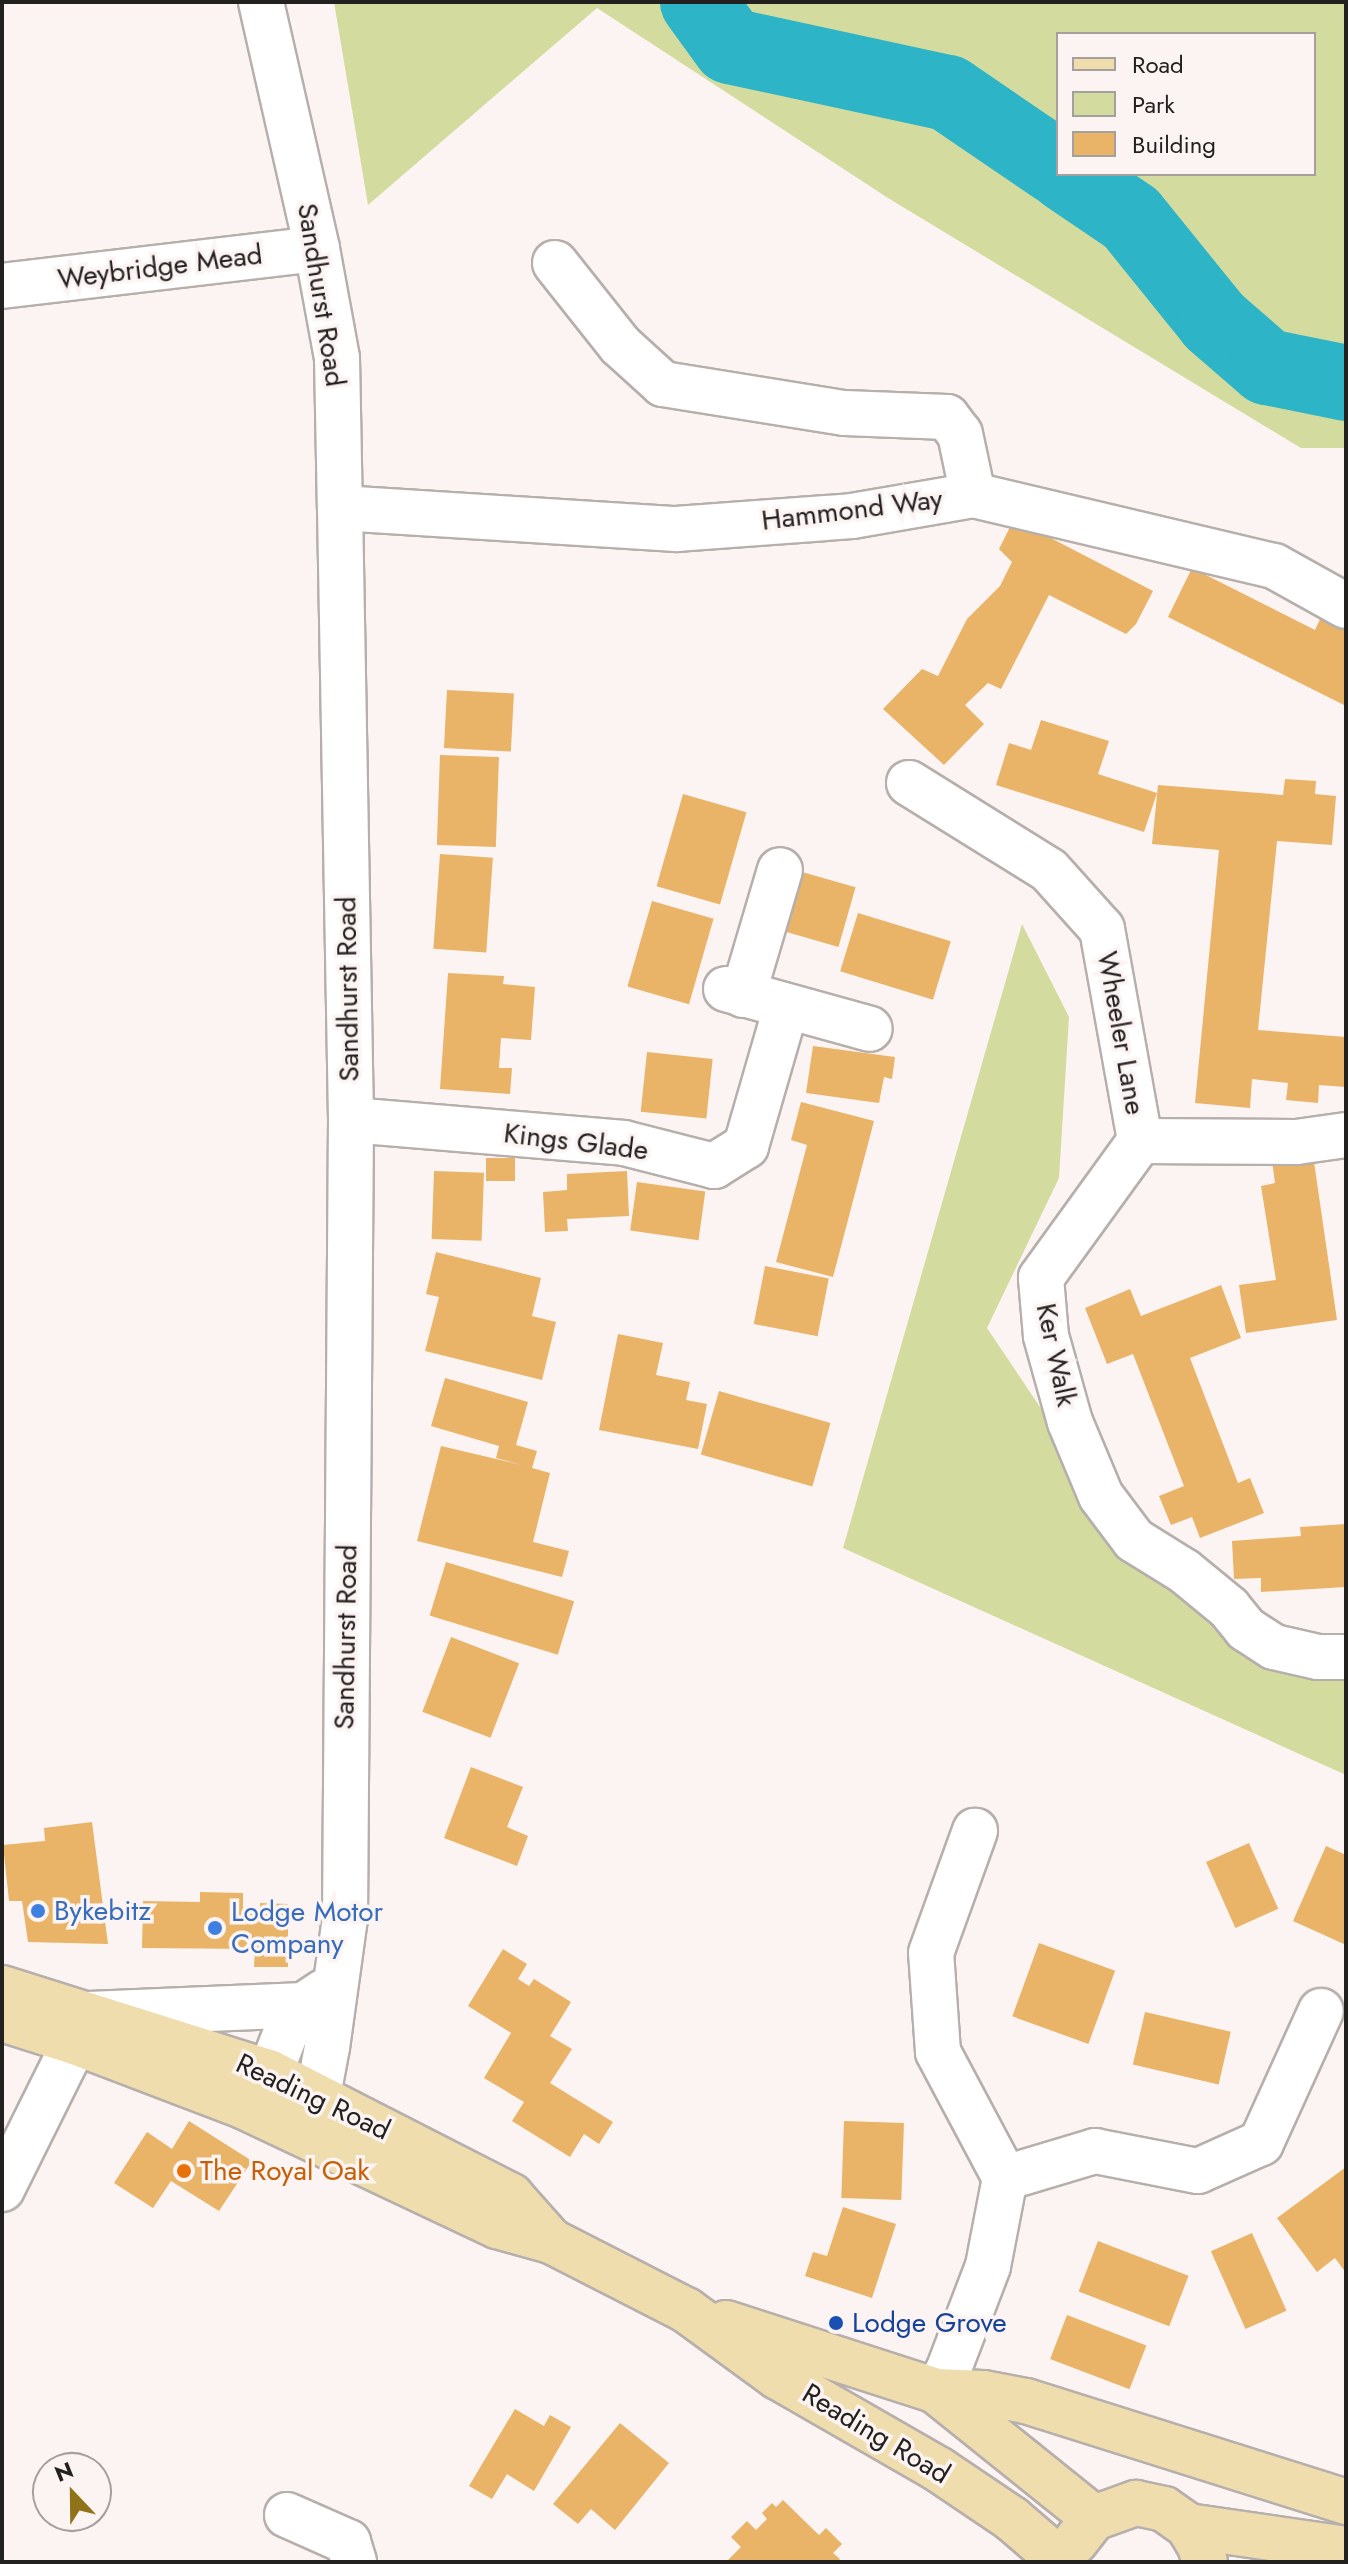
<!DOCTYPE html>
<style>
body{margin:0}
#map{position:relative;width:1348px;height:2564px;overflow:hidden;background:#fcf4f2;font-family:Jost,sans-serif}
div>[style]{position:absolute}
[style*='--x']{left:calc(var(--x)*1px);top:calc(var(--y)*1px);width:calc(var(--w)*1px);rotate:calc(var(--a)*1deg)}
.green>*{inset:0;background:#d4db9f}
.river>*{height:76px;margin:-38px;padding:0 38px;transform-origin:38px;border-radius:38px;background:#2db4c6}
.building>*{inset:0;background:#e9b368;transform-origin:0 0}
.roads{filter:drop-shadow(2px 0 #b6afac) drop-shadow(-2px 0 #b6afac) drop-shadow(0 2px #b6afac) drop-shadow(0 -2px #b6afac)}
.minor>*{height:44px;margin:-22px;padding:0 22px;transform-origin:22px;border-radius:22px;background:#fff}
.major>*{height:44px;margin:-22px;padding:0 22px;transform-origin:22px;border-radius:22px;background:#efddad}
.dots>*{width:22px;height:22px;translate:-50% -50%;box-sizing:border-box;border:4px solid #fcf4f2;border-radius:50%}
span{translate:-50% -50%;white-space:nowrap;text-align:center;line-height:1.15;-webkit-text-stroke:7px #fcf4f2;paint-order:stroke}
.street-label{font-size:28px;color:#232120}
.shop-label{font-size:28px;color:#366cbe}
.left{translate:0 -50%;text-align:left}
.food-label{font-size:28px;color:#c56008}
.transit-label{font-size:28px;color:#164399}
.frame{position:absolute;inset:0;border:4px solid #232120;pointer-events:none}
.legend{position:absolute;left:1056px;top:32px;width:260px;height:144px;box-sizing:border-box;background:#fcf4f2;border:2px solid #a5a09e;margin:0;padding:10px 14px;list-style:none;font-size:24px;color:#232120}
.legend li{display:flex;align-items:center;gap:16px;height:40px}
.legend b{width:40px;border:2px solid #a5a09e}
.north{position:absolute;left:32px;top:2452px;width:80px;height:80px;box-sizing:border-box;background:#fcf4f2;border:2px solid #a5a09e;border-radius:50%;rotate:338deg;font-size:22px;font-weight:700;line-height:32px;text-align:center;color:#232120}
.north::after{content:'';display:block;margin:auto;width:28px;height:36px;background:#907319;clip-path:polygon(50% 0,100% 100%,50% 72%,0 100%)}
</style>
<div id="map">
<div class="green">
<i style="clip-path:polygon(evenodd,334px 2px,1346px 2px,1346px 448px,1301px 448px,888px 198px,597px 8px,368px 205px,334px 2px,1058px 34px,1314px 34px,1314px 174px,1058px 174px,1058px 34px)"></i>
<i style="clip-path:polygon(1022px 924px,1069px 1017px,1059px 1178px,987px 1328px,1065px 1444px,1123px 1551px,1346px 1659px,1346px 1775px,843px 1548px)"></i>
</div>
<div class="river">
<i style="--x:698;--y:2;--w:54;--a:54"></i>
<i style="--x:730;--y:46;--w:223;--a:12.2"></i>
<i style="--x:948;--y:93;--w:133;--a:34.3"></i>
<i style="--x:1066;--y:174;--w:78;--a:34.1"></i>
<i style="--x:1131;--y:218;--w:132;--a:51.1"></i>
<i style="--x:1214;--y:321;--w:70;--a:41"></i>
<i style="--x:1267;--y:367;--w:81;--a:11.4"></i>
</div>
<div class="building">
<i style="clip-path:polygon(1014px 519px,1153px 591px,1136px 624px,1126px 634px,1049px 595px,1001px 689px,988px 683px,965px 705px,984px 724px,944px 765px,883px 709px,922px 669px,938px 676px,967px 619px,1000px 586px,1012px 562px,999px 549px)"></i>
<i style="clip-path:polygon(1192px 568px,1315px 630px,1321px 617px,1346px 630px,1346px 706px,1168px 617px)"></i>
<i style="left:447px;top:690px;width:67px;height:58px;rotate:3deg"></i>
<i style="clip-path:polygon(1041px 720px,1109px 741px,1098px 774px,1157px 793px,1144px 832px,996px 785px,1009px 743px,1031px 750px)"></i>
<i style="left:440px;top:755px;width:59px;height:90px;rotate:2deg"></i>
<i style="clip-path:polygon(1285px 779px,1316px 781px,1315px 794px,1336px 796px,1332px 845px,1277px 841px,1258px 1030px,1346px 1037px,1346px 1087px,1319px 1085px,1318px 1103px,1286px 1100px,1288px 1083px,1252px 1079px,1250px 1108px,1195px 1103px,1219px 850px,1152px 844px,1158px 785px,1283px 795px)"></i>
<i style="left:683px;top:794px;width:66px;height:96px;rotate:16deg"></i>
<i style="left:440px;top:854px;width:53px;height:95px;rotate:4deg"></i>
<i style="left:795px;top:870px;width:63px;height:62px;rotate:16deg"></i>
<i style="left:652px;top:901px;width:64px;height:89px;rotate:16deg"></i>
<i style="left:858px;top:913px;width:97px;height:61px;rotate:17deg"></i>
<i style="clip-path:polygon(448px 973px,504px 976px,503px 984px,535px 987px,531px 1040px,501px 1038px,499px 1068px,512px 1068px,510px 1094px,440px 1089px)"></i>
<i style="clip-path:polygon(813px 1046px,895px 1057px,892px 1079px,884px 1077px,879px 1103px,806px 1093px)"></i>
<i style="left:647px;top:1052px;width:66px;height:60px;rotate:6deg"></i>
<i style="clip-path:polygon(801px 1102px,874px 1121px,833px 1277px,776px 1262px,807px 1145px,791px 1140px)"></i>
<i style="clip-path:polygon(1313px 1155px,1337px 1320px,1246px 1333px,1239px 1285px,1276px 1280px,1261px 1186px,1275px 1183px,1272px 1161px)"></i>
<i style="left:486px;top:1158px;width:29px;height:23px"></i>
<i style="left:434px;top:1171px;width:50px;height:68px;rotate:2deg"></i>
<i style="clip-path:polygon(627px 1171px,629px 1216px,567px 1219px,568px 1231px,545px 1232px,543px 1192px,567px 1190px,567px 1174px)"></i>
<i style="left:637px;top:1182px;width:69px;height:49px;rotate:8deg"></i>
<i style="clip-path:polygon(436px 1252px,541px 1278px,532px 1316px,556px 1322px,542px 1380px,425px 1351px,439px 1297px,426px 1294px)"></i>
<i style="left:765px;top:1266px;width:65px;height:59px;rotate:11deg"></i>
<i style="clip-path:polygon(1221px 1285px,1241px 1338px,1190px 1358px,1238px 1483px,1250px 1478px,1264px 1513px,1200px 1538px,1192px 1517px,1171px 1525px,1159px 1496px,1184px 1486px,1133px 1354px,1107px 1364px,1085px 1308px,1130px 1289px,1141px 1316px)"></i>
<i style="clip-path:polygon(618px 1334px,663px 1343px,656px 1375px,690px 1382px,686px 1400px,707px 1404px,698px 1449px,599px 1430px)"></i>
<i style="clip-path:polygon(445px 1378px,528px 1402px,516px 1445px,537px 1451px,532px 1468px,550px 1473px,533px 1542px,569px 1551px,562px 1577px,417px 1541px,441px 1446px,522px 1465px,496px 1458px,499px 1446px,431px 1426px)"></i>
<i style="left:719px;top:1391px;width:116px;height:66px;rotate:16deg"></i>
<i style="clip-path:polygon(1346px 1524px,1346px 1587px,1261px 1592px,1261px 1578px,1234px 1579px,1232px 1541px,1301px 1536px,1300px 1527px)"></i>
<i style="left:446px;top:1562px;width:134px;height:56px;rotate:17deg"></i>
<i style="left:451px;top:1637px;width:73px;height:80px;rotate:21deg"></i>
<i style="clip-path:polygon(471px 1767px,523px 1787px,507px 1827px,528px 1836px,517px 1866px,444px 1838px)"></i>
<i style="clip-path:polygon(92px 1822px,108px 1944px,28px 1942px,22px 1901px,9px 1901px,3px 1845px,45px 1841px,44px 1828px)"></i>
<i style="left:1249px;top:1843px;width:72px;height:47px;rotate:66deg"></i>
<i style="clip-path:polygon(1326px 1846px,1346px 1855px,1346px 1945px,1293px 1921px)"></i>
<i style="clip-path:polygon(200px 1892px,243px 1893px,243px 1908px,260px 1908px,260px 1903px,288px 1904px,288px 1967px,254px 1967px,255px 1949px,142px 1948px,143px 1901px,200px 1902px)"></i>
<i style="left:1039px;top:1943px;width:81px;height:78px;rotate:20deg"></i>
<i style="clip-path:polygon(503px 1949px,527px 1964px,518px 1979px,529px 1986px,534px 1979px,571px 2002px,550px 2036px,572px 2049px,550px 2083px,613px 2122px,599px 2144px,584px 2134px,570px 2157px,512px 2121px,524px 2102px,484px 2078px,511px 2033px,468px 2006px)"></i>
<i style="left:1145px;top:2012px;width:88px;height:54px;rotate:13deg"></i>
<i style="clip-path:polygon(189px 2121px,252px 2161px,219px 2211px,171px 2181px,153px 2208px,114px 2183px,147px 2132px,172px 2149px)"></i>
<i style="left:844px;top:2121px;width:60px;height:77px;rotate:2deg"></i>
<i style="clip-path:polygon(1346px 2167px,1346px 2273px,1335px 2258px,1317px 2272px,1277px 2218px)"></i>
<i style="clip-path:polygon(843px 2207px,896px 2224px,872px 2298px,805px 2276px,813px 2252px,827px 2256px)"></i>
<i style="left:1252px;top:2233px;width:85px;height:45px;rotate:66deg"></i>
<i style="left:1098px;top:2241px;width:97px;height:54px;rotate:21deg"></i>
<i style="left:1067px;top:2315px;width:85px;height:47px;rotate:21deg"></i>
<i style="clip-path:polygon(515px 2409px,544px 2426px,550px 2415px,571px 2427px,534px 2491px,507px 2474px,492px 2499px,469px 2486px)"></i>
<i style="clip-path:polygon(620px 2423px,669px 2463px,615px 2530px,591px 2509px,578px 2524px,553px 2504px)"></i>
<i style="clip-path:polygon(783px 2500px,819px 2535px,826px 2528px,842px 2544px,833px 2553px,840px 2559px,837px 2562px,726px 2562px,741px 2547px,731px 2537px,747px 2521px,756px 2530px,767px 2519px,762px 2513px,772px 2503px,776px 2507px)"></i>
</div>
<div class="roads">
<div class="minor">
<i style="--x:261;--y:2;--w:253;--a:77.2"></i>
<i style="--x:317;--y:249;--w:111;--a:79.6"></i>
<i style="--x:337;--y:358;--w:150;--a:88.9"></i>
<i style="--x:340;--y:508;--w:612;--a:88.97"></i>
<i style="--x:351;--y:1120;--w:798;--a:90.43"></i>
<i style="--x:345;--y:1918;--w:130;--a:97.9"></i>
<i style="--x:327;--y:2047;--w:87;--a:100.5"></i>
<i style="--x:555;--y:263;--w:105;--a:51.6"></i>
<i style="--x:620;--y:345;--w:58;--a:42.2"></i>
<i style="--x:663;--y:384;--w:184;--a:9.1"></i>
<i style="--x:845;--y:413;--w:102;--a:2.2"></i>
<i style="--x:947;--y:417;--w:21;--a:53"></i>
<i style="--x:960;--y:434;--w:62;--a:78"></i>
<i style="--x:2;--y:286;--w:317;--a:-6.7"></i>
<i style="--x:340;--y:508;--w:337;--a:3.6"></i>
<i style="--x:676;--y:529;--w:176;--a:-4.2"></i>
<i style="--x:852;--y:516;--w:123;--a:-9.8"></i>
<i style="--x:973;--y:495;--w:309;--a:13.3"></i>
<i style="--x:1274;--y:566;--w:82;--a:29.1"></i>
<i style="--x:909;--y:783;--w:165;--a:31.9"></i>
<i style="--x:1049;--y:870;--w:79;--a:48.1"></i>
<i style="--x:1102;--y:929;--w:215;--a:79.8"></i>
<i style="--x:726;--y:989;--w:149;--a:15.5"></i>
<i style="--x:743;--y:995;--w:130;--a:-73.5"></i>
<i style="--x:351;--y:1120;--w:274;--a:4.8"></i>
<i style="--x:624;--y:1143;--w:93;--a:14.3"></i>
<i style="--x:714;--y:1166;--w:38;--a:-32"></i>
<i style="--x:746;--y:1146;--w:145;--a:-73.9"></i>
<i style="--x:1346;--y:1135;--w:50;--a:172"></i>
<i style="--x:1296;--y:1142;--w:156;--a:-179.6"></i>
<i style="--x:1140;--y:1141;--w:169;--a:125.9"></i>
<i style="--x:1041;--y:1278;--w:58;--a:85.1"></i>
<i style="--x:1046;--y:1336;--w:89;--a:74.4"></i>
<i style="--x:1070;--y:1422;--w:80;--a:67.3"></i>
<i style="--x:1101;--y:1496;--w:55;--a:53.1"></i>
<i style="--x:1134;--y:1540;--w:59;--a:31.8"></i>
<i style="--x:1184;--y:1571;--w:58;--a:39.4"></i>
<i style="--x:1229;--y:1608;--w:27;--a:51"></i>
<i style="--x:1246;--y:1629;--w:33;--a:33"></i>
<i style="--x:1274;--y:1647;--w:45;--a:12.8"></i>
<i style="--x:1318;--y:1657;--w:28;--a:0"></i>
<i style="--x:257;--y:2106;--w:85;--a:-68.6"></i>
<i style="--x:288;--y:2027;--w:27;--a:-54"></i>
<i style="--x:304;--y:2005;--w:23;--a:-34"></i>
<i style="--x:1005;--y:2178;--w:94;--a:-16.7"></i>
<i style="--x:1095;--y:2151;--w:105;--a:11"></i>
<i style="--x:1198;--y:2171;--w:69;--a:-24"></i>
<i style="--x:1261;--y:2143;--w:145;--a:-65.6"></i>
<i style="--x:2;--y:2189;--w:195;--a:-63.6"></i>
<i style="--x:89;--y:2014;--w:215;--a:-2.4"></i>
<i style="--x:936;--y:2391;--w:23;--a:-59"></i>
<i style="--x:948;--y:2371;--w:112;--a:-69.1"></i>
<i style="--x:988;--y:2266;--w:90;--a:-79.1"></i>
<i style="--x:1005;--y:2178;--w:143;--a:-118"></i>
<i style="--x:938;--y:2052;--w:99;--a:-94"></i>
<i style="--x:931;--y:1953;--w:130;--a:-70.2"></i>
<i style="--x:287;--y:2515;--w:67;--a:23.9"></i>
<i style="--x:348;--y:2542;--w:21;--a:73"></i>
</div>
<div class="major">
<i style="--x:2;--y:1988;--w:280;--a:17.5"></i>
<i style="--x:269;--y:2072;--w:272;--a:27.1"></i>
<i style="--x:511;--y:2196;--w:60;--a:48.4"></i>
<i style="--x:2;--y:2019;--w:77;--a:17.5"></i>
<i style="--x:75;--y:2042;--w:180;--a:20.9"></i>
<i style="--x:243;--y:2106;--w:281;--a:25.3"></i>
<i style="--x:497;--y:2226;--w:56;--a:15.5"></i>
<i style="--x:551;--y:2241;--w:152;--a:27.1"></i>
<i style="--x:686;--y:2310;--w:114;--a:36.1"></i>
<i style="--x:778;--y:2377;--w:185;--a:29.9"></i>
<i style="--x:938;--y:2469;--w:89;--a:34"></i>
<i style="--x:1012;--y:2519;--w:66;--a:40.7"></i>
<i style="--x:726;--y:2323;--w:221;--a:17.9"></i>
<i style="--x:936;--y:2391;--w:47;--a:2.4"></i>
<i style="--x:983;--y:2393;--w:44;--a:10.5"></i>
<i style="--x:1026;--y:2401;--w:336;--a:17.5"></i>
<i style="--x:936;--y:2391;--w:203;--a:38.8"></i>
<i style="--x:1188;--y:2526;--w:160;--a:8.3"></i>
<i style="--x:1075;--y:2542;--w:31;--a:-52"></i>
<i style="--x:1094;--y:2518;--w:45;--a:-19.7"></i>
<i style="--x:1136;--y:2503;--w:29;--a:12"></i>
<i style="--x:1164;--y:2509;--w:29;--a:35"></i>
<i style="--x:1188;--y:2526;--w:23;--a:59"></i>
<i style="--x:1200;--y:2546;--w:17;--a:73"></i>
</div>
</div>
<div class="dots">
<i style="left:38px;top:1911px;background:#3f7fe0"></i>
<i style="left:215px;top:1928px;background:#3f7fe0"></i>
<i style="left:184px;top:2171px;background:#e8710a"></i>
<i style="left:836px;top:2323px;background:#1a4fb4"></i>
</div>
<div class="street-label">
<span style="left:160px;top:267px;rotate:-7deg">Weybridge Mead</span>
<span style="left:321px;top:295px;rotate:81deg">Sandhurst Road</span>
<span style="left:852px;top:510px;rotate:-7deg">Hammond Way</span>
<span style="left:348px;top:989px;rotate:-91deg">Sandhurst Road</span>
<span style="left:1121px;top:1033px;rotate:80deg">Wheeler Lane</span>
<span style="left:576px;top:1142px;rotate:7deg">Kings Glade</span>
<span style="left:1056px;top:1355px;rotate:78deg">Ker Walk</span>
<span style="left:346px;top:1637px;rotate:-89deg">Sandhurst Road</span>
<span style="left:313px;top:2097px;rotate:25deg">Reading Road</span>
<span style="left:876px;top:2434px;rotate:31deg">Reading Road</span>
</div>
<div class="shop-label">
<span class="left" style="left:54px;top:1911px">Bykebitz</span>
<span class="left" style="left:231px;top:1928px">Lodge Motor<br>Company</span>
</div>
<div class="food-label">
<span class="left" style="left:200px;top:2171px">The Royal Oak</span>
</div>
<div class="transit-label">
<span class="left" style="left:852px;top:2323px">Lodge Grove</span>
</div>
<div class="frame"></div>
<ul class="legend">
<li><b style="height:10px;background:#efddad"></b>Road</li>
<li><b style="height:22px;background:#d4db9f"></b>Park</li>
<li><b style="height:22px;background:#e9b368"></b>Building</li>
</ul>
<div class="north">N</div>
</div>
